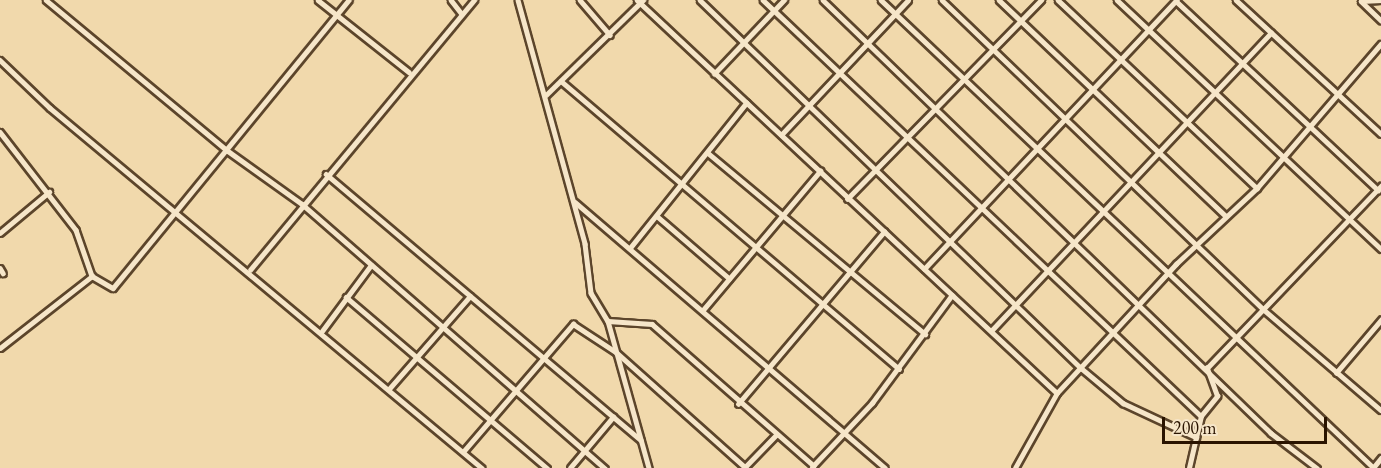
<!DOCTYPE html>
<style>
body{margin:0}
#map{position:relative;width:1381px;height:468px;overflow:hidden;background:#f1d9ac;font-family:"EB Garamond",serif}
div>[style]{position:absolute}
[style*='--x']{left:calc(var(--x)*1px);top:calc(var(--y)*1px);width:calc(var(--w)*1px);rotate:calc(var(--a)*1deg)}
.roads{filter:drop-shadow(2px 0 #5c452b) drop-shadow(-2px 0 #5c452b) drop-shadow(0 2px #5c452b) drop-shadow(0 -2px #5c452b)}
.street>*{height:4.5px;margin:-2.25px;padding:0 2.25px;transform-origin:2.25px;border-radius:2.25px;background:#f6e6c9}
span{translate:-50% -50%;white-space:nowrap;text-align:center;line-height:1.15;-webkit-text-stroke:4.5px #f6e6c9;paint-order:stroke}
.scale{position:absolute;left:1162px;top:417px;width:165px;height:27px;box-sizing:border-box;border:3px solid #2a1400;border-top:0;padding-left:8px;font-size:18px;line-height:21px;white-space:nowrap;color:#2a1400;-webkit-text-stroke:4px #f6e6c9;paint-order:stroke}
</style>
<div id="map">
<div class="roads">
<div class="street">
<i style="--x:46;--y:0;--w:236;--a:39.7"></i>
<i style="--x:228;--y:151;--w:91;--a:35.6"></i>
<i style="--x:302;--y:204;--w:402;--a:41.1"></i>
<i style="--x:318;--y:0;--w:116;--a:38.4"></i>
<i style="--x:451;--y:0;--w:18;--a:52"></i>
<i style="--x:518;--y:0;--w:253;--a:74.6"></i>
<i style="--x:585;--y:244;--w:49;--a:83"></i>
<i style="--x:591;--y:293;--w:33;--a:59"></i>
<i style="--x:608;--y:321;--w:153;--a:74.4"></i>
<i style="--x:580;--y:0;--w:46;--a:49.4"></i>
<i style="--x:637;--y:0;--w:575;--a:43.1"></i>
<i style="--x:700;--y:0;--w:530;--a:44.01"></i>
<i style="--x:1081;--y:368;--w:55;--a:39.8"></i>
<i style="--x:1123;--y:403;--w:81;--a:25"></i>
<i style="--x:763;--y:0;--w:604;--a:43.52"></i>
<i style="--x:823;--y:0;--w:623;--a:44.02"></i>
<i style="--x:1271;--y:433;--w:58;--a:37.3"></i>
<i style="--x:881;--y:0;--w:680;--a:43.51"></i>
<i style="--x:942;--y:0;--w:446;--a:43.9"></i>
<i style="--x:1263;--y:309;--w:155;--a:40.6"></i>
<i style="--x:999;--y:0;--w:313;--a:43.6"></i>
<i style="--x:1058;--y:0;--w:274;--a:43.4"></i>
<i style="--x:1117;--y:0;--w:363;--a:43.3"></i>
<i style="--x:1236;--y:0;--w:197;--a:42.7"></i>
<i style="--x:1176;--y:1;--w:277;--a:43.1"></i>
<i style="--x:1361;--y:1;--w:28;--a:44"></i>
<i style="--x:1361;--y:1;--w:20;--a:-3"></i>
<i style="--x:0;--y:60;--w:69;--a:43.8"></i>
<i style="--x:50;--y:108;--w:562;--a:39.81"></i>
<i style="--x:714;--y:74;--w:102;--a:-46.6"></i>
<i style="--x:561;--y:81;--w:444;--a:40.4"></i>
<i style="--x:546;--y:95;--w:136;--a:-44.4"></i>
<i style="--x:0;--y:132;--w:124;--a:52.2"></i>
<i style="--x:76;--y:230;--w:49;--a:70.8"></i>
<i style="--x:92;--y:276;--w:24;--a:30"></i>
<i style="--x:113;--y:288;--w:372;--a:-50.7"></i>
<i style="--x:781;--y:135;--w:185;--a:-46.7"></i>
<i style="--x:708;--y:153;--w:283;--a:39.8"></i>
<i style="--x:326;--y:174;--w:412;--a:40.2"></i>
<i style="--x:847;--y:199;--w:278;--a:-45.7"></i>
<i style="--x:575;--y:202;--w:408;--a:40.6"></i>
<i style="--x:658;--y:217;--w:94;--a:40.7"></i>
<i style="--x:0;--y:233;--w:64;--a:-39.9"></i>
<i style="--x:630;--y:248;--w:186;--a:-51.3"></i>
<i style="--x:0;--y:268;--w:6;--a:59"></i>
<i style="--x:924;--y:269;--w:369;--a:-46.8"></i>
<i style="--x:250;--y:270;--w:351;--a:-50.3"></i>
<i style="--x:346;--y:297;--w:264;--a:40.4"></i>
<i style="--x:703;--y:310;--w:182;--a:-49.9"></i>
<i style="--x:608;--y:321;--w:44;--a:3.9"></i>
<i style="--x:652;--y:324;--w:215;--a:41.2"></i>
<i style="--x:322;--y:331;--w:82;--a:-53.4"></i>
<i style="--x:991;--y:331;--w:409;--a:-46.8"></i>
<i style="--x:0;--y:348;--w:117;--a:-38"></i>
<i style="--x:1336;--y:373;--w:70;--a:-49.7"></i>
<i style="--x:389;--y:389;--w:123;--a:-48.9"></i>
<i style="--x:738;--y:404;--w:226;--a:-49.7"></i>
<i style="--x:463;--y:452;--w:169;--a:-49.3"></i>
<i style="--x:573;--y:324;--w:51;--a:33.1"></i>
<i style="--x:616;--y:352;--w:174;--a:41.7"></i>
<i style="--x:745;--y:467;--w:45;--a:-45.9"></i>
<i style="--x:812;--y:467;--w:88;--a:-46.8"></i>
<i style="--x:872;--y:403;--w:134;--a:-53.5"></i>
<i style="--x:570;--y:468;--w:67;--a:-49.9"></i>
<i style="--x:1015;--y:468;--w:86;--a:-60.8"></i>
<i style="--x:1057;--y:393;--w:176;--a:-47.3"></i>
<i style="--x:1176;--y:264;--w:111;--a:-43.2"></i>
<i style="--x:1257;--y:188;--w:190;--a:-49.3"></i>
<i style="--x:1189;--y:468;--w:53;--a:-77"></i>
<i style="--x:1201;--y:416;--w:26;--a:-51"></i>
<i style="--x:1217;--y:396;--w:30;--a:-110"></i>
<i style="--x:1207;--y:368;--w:252;--a:-46.3"></i>
<i style="--x:1373;--y:468;--w:13;--a:-51"></i>
</div>
</div>
<div class="scale">200 m</div>
</div>
